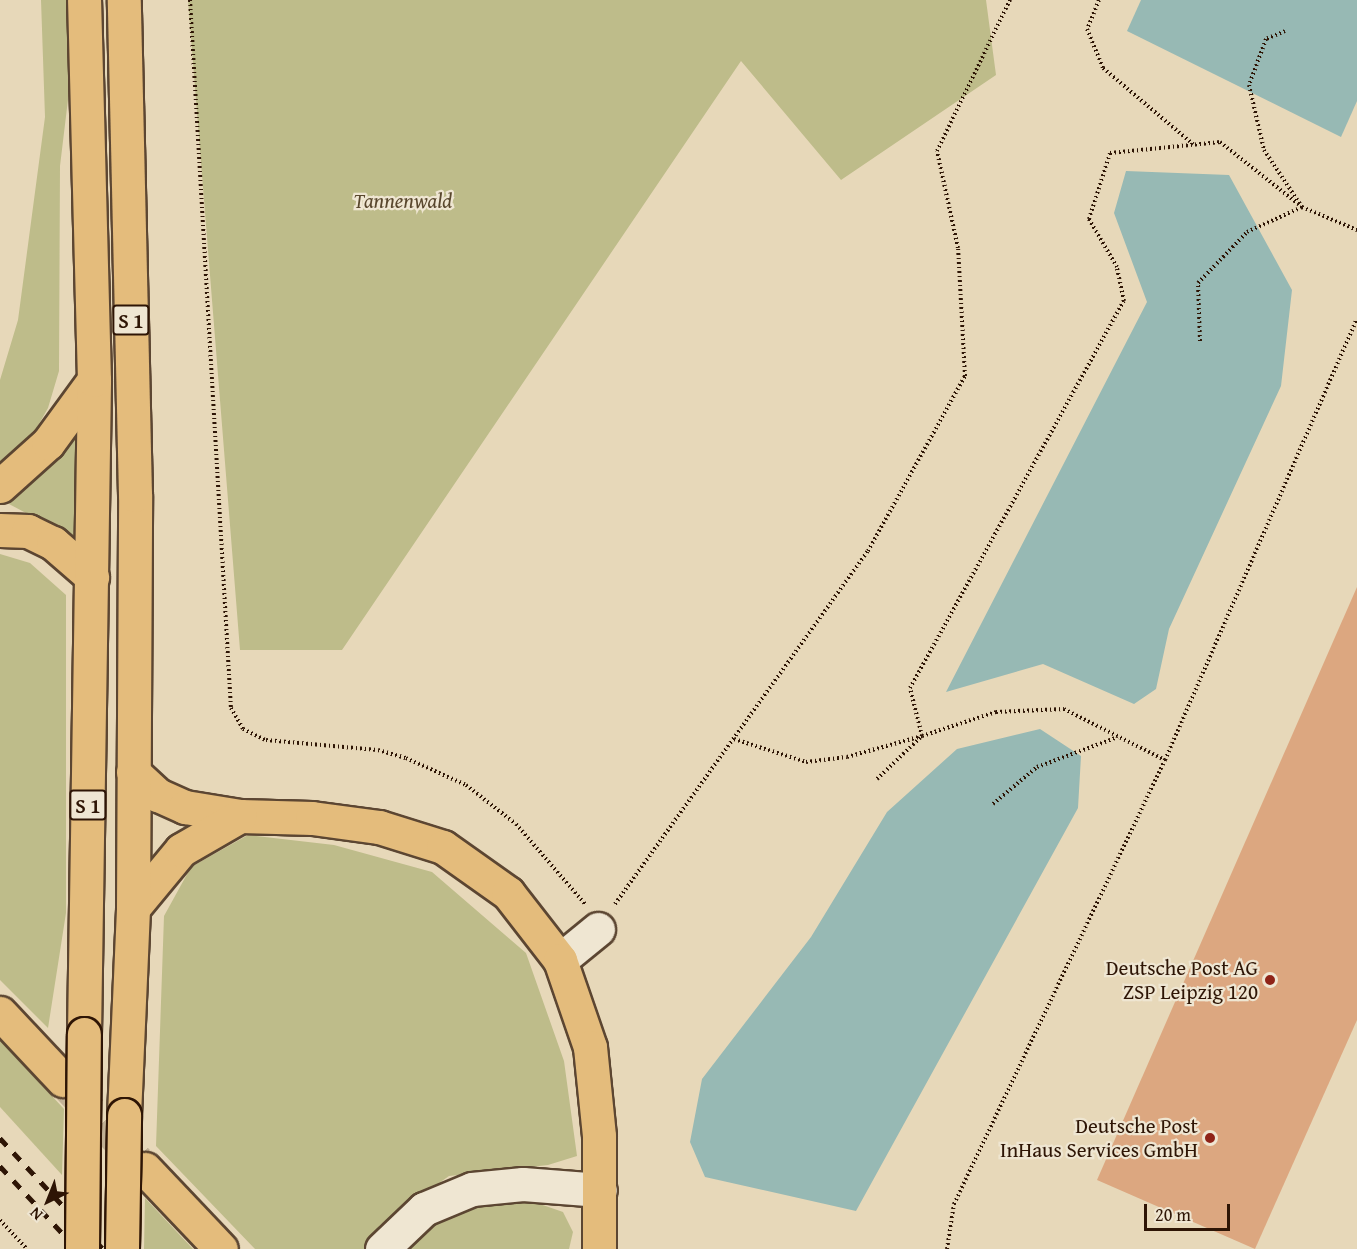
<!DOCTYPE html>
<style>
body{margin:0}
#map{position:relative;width:1357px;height:1249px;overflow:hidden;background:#e7d8b9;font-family:"Gentium Book Plus",serif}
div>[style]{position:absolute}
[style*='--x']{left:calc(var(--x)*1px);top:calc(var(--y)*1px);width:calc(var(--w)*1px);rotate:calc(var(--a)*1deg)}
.green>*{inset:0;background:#bebc8a}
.water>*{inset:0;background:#97b9b4}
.building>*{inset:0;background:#dca780}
.major-tunnel>*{height:33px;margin-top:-16.5px;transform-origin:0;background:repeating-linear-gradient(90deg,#c2b195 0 33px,transparent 0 49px)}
.path>*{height:4px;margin-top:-2px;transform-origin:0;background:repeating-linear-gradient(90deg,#2e1505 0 1.5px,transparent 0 4.5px)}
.roads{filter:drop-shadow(2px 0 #5c4632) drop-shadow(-2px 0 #5c4632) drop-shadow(0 2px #5c4632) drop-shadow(0 -2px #5c4632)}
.minor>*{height:33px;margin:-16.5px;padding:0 16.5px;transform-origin:16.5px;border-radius:16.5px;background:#efe6d2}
.major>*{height:33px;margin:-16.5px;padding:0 16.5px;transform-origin:16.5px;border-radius:16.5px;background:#e4bc7c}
.rail>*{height:4.5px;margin-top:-2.25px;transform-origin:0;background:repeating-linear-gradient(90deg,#2e1505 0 10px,transparent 0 20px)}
.bridges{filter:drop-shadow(2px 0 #2e1505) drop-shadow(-2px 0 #2e1505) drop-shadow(0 2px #2e1505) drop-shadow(0 -2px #2e1505)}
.major-bridge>*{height:33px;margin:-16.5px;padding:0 16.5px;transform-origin:16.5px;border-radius:16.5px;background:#e4bc7c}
.dots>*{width:16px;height:16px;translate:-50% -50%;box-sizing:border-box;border:3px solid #efe6d2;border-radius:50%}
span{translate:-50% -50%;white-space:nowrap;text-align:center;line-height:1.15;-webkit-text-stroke:4.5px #efe6d2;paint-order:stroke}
.shield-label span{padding:2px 4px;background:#efe6d2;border:2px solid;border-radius:4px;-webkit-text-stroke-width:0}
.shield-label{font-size:20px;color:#2e1505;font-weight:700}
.park-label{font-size:21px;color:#59472d;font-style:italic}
.poi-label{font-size:21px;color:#2e1505}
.right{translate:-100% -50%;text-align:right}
.north{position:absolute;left:18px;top:1171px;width:60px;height:60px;-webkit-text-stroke:4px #efe6d2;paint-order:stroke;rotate:223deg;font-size:16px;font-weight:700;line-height:24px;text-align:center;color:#2e1505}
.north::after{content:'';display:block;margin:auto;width:21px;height:27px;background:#2e1505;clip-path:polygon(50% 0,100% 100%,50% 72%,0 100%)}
.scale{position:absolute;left:1144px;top:1204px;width:86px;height:27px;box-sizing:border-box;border:3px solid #2e1505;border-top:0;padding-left:8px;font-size:18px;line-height:21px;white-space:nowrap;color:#2e1505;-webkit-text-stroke:4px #efe6d2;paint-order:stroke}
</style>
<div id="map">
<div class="green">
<i style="clip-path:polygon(41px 0,68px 0,70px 83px,60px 166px,59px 371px,48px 408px,35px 431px,0 467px,0 380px,18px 320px,45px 117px)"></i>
<i style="clip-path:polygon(188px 0,986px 0,996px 75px,841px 180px,741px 61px,342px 650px,240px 650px)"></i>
<i style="clip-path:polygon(72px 436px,76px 436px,75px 539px,9px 504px)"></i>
<i style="clip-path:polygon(0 554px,30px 563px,66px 595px,66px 913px,48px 1028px,0 980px)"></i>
<i style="clip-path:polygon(248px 835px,334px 845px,432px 872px,526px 953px,564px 1061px,577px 1156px,548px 1165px,449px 1176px,380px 1225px,365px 1249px,255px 1249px,156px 1146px,164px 916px,191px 867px)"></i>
<i style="clip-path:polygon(0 1040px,64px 1109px,62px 1175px,0 1107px)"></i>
<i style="clip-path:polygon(145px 1198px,193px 1249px,144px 1249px)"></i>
<i style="clip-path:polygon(496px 1198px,537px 1203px,563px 1212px,573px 1232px,569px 1249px,398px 1249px,429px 1220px)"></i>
</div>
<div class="water">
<i style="clip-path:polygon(1141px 0,1357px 0,1357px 101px,1341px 137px,1127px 31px)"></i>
<i style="clip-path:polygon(1126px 171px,1229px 175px,1292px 290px,1281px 386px,1169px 629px,1156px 689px,1134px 704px,1043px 664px,946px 692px,1147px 302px,1114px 213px)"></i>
<i style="clip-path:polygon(1040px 729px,1081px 756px,1078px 808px,856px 1211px,705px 1177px,690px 1142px,702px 1079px,811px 937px,887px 812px,957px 749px)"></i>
</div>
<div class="building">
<i style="clip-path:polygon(1357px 587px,1357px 1020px,1255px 1249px,1097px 1180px)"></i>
</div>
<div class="major-tunnel">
<i style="--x:69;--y:1087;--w:101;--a:47"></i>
</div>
<div class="path">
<i style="--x:190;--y:0;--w:709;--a:86.69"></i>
<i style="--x:231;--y:708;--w:24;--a:60"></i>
<i style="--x:243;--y:729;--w:25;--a:26"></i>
<i style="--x:266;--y:740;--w:112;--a:5.1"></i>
<i style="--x:378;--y:750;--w:29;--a:16"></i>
<i style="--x:406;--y:758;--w:66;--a:24.2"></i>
<i style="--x:466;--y:785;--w:63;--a:38"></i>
<i style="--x:516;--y:824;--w:106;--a:49.2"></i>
<i style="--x:1099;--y:0;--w:31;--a:112"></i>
<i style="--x:1087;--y:29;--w:42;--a:67.7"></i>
<i style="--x:1103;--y:68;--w:118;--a:40.2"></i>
<i style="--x:1285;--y:31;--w:21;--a:157"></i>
<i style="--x:1266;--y:39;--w:49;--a:110.3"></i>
<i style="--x:1249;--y:85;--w:67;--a:77"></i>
<i style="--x:1264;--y:150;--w:65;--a:56.3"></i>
<i style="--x:1200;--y:341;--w:58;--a:-92"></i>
<i style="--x:1198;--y:283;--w:71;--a:-46.1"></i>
<i style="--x:1247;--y:232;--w:60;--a:-24.4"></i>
<i style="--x:1302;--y:207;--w:60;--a:22.7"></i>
<i style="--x:734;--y:739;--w:76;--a:17.7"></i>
<i style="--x:806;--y:762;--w:41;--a:-7"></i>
<i style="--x:847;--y:757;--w:78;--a:-15.6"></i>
<i style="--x:922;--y:736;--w:49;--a:-104"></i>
<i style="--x:910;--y:688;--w:442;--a:-61.1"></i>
<i style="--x:1124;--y:301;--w:35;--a:-102"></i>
<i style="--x:1117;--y:267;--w:56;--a:-120.3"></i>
<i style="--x:1089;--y:219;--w:69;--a:-72.3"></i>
<i style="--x:1110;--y:153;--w:111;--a:-5.7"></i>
<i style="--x:1220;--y:142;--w:105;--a:38.4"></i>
<i style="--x:877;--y:779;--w:62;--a:-43.7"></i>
<i style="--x:922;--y:736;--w:78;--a:-18"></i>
<i style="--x:996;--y:712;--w:68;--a:-2.5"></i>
<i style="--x:1064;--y:709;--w:113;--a:26.8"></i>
<i style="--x:993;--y:804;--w:57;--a:-40.1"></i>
<i style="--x:1037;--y:767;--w:86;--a:-20.3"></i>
<i style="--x:615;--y:904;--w:434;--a:-54.4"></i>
<i style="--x:868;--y:551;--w:200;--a:-61"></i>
<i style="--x:965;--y:376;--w:128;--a:-93.1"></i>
<i style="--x:958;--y:248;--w:99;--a:-102.2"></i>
<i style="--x:937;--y:151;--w:168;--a:-64.2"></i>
<i style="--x:0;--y:1220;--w:40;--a:47"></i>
<i style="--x:947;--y:1249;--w:46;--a:-81.2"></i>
<i style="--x:954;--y:1204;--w:492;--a:-64.6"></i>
<i style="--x:1165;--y:760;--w:481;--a:-66.5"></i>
</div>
<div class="roads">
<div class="minor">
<i style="--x:560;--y:960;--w:49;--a:-39.2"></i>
<i style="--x:382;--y:1249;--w:58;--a:-43.6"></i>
<i style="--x:424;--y:1209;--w:52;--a:-22.6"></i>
<i style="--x:472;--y:1189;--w:51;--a:-5.6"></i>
<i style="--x:523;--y:1184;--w:77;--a:4.5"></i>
</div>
<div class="major">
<i style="--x:0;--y:486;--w:64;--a:-41.9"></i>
<i style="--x:48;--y:443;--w:78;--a:-53.9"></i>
<i style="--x:0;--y:530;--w:28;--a:2"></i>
<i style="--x:28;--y:531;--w:28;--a:26"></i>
<i style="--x:53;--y:543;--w:52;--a:41.1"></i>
<i style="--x:133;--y:772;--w:34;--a:43"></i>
<i style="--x:158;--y:795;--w:30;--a:24"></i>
<i style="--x:185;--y:807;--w:56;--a:9.3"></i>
<i style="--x:240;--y:816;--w:72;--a:1.6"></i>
<i style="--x:312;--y:818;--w:68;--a:7.7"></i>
<i style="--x:379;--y:827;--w:67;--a:17.4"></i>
<i style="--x:443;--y:847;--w:80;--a:35.3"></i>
<i style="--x:508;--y:893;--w:85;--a:52.2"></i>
<i style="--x:560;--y:960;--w:92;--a:71"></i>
<i style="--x:590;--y:1047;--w:89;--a:84.2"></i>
<i style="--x:599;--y:1136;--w:113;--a:90"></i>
<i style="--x:133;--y:908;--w:75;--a:-50.4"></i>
<i style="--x:181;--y:850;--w:68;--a:-30"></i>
<i style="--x:0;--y:1013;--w:92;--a:46.8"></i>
<i style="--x:84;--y:1034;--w:654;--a:-89.12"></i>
<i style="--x:94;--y:380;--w:380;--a:-91.5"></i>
<i style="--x:124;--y:1115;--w:207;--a:-87.5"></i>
<i style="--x:133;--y:908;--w:413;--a:-89.7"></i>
<i style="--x:135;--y:495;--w:495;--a:-91.3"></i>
<i style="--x:145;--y:1169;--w:110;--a:46.5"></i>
</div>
</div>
<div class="rail">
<i style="--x:0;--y:1138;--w:151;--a:47.1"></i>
<i style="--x:0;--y:1166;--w:113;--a:47.1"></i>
</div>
<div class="bridges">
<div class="major-bridge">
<i style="--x:82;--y:1249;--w:215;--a:-89.5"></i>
<i style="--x:122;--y:1249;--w:134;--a:-89.1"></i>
</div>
</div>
<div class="dots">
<i style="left:1270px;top:980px;background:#8f2418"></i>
<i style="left:1210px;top:1138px;background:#8f2418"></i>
</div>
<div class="shield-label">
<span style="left:131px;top:320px">S 1</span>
<span style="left:88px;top:805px">S 1</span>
</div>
<div class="park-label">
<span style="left:403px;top:201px">Tannenwald</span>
</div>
<div class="poi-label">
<span class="right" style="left:1258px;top:980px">Deutsche Post AG<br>ZSP Leipzig 120</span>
<span class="right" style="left:1198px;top:1138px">Deutsche Post<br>InHaus Services GmbH</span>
</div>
<div class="north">N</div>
<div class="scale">20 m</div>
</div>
